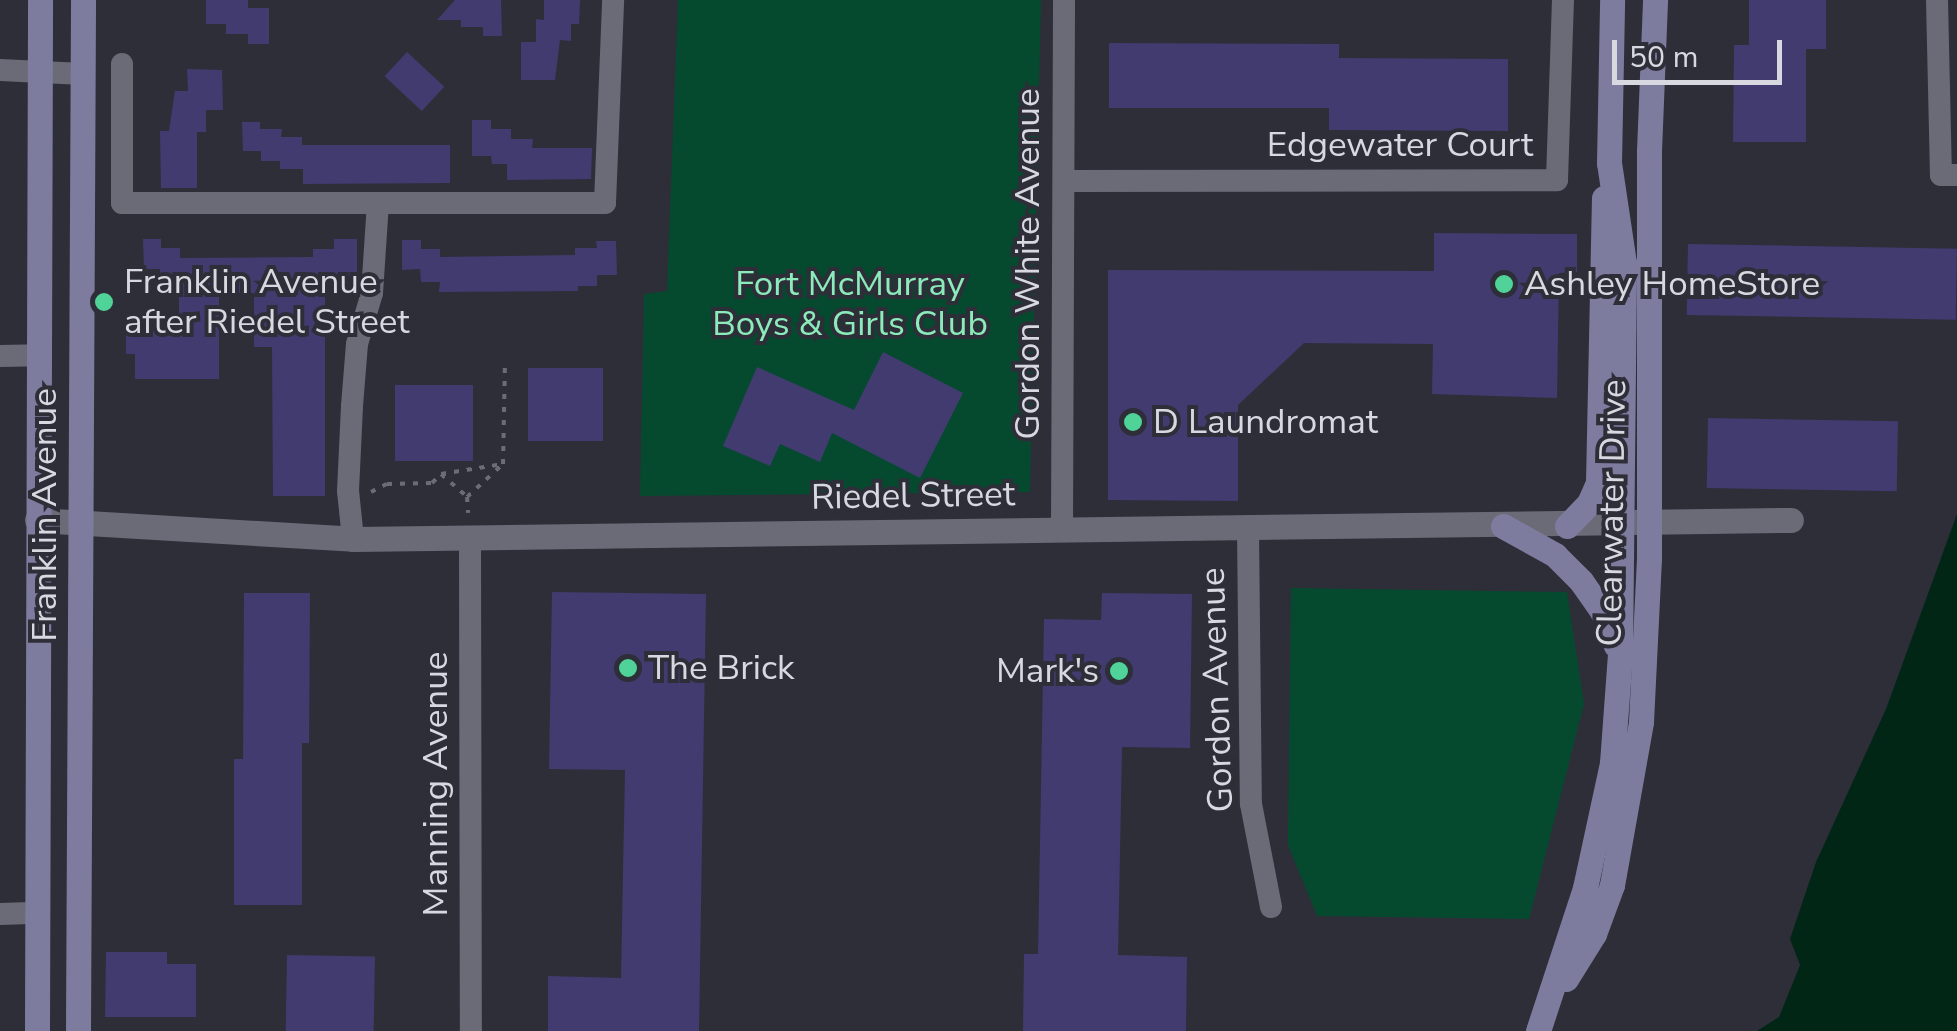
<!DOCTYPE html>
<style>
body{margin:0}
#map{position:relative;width:1957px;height:1031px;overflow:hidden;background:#2e2e39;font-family:"Nunito Sans",sans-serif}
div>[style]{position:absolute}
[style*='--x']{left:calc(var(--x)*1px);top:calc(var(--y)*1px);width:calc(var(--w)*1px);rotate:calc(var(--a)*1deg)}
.green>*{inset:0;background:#054a2f}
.water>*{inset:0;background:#022616}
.building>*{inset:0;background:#413b6f;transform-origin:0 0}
.path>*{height:4px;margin-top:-2px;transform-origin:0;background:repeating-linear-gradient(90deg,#6c6c76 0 5px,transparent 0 13px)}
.minor>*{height:22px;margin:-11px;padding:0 11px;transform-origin:11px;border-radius:11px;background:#6b6b78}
.tertiary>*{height:25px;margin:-12.5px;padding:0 12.5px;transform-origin:12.5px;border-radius:12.5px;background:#6b6b78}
.secondary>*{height:25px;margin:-12.5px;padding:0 12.5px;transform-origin:12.5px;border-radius:12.5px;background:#7e7c9e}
.dots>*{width:28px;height:28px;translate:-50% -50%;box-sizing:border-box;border:5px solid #2e2e39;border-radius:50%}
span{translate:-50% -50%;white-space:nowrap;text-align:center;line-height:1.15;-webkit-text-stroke:8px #2e2e39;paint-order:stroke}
.street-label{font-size:35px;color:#d8d8e0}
.poi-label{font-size:35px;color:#d8d8e0}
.left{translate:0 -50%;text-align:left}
.right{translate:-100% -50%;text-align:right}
.park-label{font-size:35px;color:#8bebba}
.scale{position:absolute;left:1612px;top:40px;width:170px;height:45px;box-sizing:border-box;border:5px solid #d8d8e0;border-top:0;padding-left:12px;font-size:30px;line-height:35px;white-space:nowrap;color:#d8d8e0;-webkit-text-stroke:8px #2e2e39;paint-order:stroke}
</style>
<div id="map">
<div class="green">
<i style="clip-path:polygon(678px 0,1041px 0,1030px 492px,640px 496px,644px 294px,667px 291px)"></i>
<i style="clip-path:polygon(1291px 588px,1567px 592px,1584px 704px,1529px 919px,1317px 916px,1288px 845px)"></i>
</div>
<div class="water">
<i style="clip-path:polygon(1957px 514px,1957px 1031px,1757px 1031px,1779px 1017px,1800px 965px,1790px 939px,1816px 862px,1886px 709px)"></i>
</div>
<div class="building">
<i style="clip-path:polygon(206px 0,248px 0,248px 8px,269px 8px,269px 44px,248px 44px,248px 34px,226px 34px,226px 24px,206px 24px)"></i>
<i style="clip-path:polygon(455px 0,501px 0,502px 36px,483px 36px,483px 27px,461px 27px,461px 20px,437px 20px)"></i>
<i style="clip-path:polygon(544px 0,580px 0,579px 24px,571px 24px,571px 41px,560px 40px,555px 80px,521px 80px,521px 42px,536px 42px,536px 19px,544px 20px)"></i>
<i style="clip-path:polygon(1749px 0,1826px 0,1826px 49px,1806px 49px,1806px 142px,1733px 142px,1734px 45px,1749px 45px)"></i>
<i style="clip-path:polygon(1109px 43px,1339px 44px,1339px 58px,1508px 59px,1508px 131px,1329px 130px,1329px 108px,1109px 108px)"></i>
<i style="left:407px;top:52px;width:51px;height:33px;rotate:43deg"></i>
<i style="clip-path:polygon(187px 69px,222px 70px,223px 110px,206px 110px,206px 132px,197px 132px,197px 188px,161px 188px,160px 131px,169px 131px,175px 91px,188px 91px)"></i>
<i style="clip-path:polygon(472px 120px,491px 120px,491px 129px,511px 129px,511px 139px,533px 139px,532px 148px,592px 148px,591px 179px,507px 180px,507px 164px,492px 164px,491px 156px,472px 156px)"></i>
<i style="clip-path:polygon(242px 122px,260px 122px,260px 129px,282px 129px,281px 137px,302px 137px,302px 145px,450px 145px,450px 183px,303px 184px,303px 169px,280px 169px,280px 161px,261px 161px,261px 151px,243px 151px)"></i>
<i style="clip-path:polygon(1434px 233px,1577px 234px,1577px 272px,1559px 273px,1557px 398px,1432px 394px,1433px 344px,1304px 343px,1238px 405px,1238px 501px,1108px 500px,1108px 270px,1434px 271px)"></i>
<i style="clip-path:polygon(143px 239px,161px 239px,161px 248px,180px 248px,180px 258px,313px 257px,313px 249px,334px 249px,334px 239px,357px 239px,357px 276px,335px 276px,335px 282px,325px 282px,325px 496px,273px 496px,272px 347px,254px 347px,254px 293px,219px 293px,219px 379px,135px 379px,135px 354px,126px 354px,126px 327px,179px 327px,179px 280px,160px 281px,160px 269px,144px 269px)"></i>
<i style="clip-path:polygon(402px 240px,421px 240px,421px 249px,440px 249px,440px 257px,575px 255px,575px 248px,597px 248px,596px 241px,616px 241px,617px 275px,597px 275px,597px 286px,578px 286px,578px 291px,439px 292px,440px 282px,421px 282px,420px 269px,402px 270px)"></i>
<i style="left:1688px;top:244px;width:269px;height:71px;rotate:1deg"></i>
<i style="clip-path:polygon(883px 352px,963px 393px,920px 478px,832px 433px,820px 462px,780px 444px,770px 466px,723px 446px,757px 367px,854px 410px)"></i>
<i style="left:528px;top:368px;width:75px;height:73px"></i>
<i style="left:395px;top:385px;width:78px;height:76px"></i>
<i style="left:1708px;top:418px;width:190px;height:70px;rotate:1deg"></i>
<i style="clip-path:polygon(552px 592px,706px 594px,699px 1031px,548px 1031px,548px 976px,621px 978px,625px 770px,549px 769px)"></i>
<i style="clip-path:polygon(244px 593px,310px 593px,309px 743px,302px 743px,302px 905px,234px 905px,234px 759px,243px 759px)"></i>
<i style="clip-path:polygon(1102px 593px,1192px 594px,1190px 748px,1122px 747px,1118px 955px,1187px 957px,1186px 1031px,1023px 1031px,1024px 954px,1038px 954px,1044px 619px,1101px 620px)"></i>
<i style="clip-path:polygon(106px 952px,167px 952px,167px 964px,196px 964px,196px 1017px,105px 1017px)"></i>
<i style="left:287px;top:955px;width:88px;height:76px;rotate:1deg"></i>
</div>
<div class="path">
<i style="--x:441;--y:474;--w:35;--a:41"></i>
<i style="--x:467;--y:497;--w:16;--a:86"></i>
<i style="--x:371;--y:492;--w:18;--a:-27"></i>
<i style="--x:387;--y:484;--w:45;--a:-1.3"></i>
<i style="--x:432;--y:483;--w:13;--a:-45"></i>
<i style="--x:441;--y:474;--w:63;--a:-9.2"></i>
<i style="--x:503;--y:464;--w:100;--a:-88.9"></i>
<i style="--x:467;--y:497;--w:49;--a:-42.5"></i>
</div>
<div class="minor">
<i style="--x:1937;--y:0;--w:175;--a:88.7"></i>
<i style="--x:1941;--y:175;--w:16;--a:0"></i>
<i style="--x:122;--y:64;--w:139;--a:90"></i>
<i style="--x:122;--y:203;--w:483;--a:0"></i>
<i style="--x:605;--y:203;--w:203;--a:-87.7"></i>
<i style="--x:0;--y:70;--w:83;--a:2.8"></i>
<i style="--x:1064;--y:181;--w:493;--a:-0.1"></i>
<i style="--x:1557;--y:180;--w:180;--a:-88.1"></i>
<i style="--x:0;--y:356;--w:39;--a:-1"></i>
<i style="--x:1062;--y:528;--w:528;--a:-89.78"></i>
<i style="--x:1248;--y:529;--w:275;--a:89.4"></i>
<i style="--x:1251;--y:804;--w:105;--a:79"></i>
<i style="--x:470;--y:537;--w:494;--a:89.9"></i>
<i style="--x:353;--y:539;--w:48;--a:-95.9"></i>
<i style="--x:348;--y:491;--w:85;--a:-87.3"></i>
<i style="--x:352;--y:406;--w:62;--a:-85.4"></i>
<i style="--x:357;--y:344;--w:53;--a:-73.6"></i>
<i style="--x:372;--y:293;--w:90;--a:-86.2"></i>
<i style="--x:0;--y:914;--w:38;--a:-2"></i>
</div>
<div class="tertiary">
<i style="--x:37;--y:520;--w:317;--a:3.4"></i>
<i style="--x:353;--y:539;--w:1438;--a:-0.76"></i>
</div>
<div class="secondary">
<i style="--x:1503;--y:526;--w:60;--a:29.1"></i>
<i style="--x:1555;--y:555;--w:37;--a:45"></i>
<i style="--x:1581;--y:581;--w:37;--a:55"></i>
<i style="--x:1602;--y:611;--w:37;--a:68"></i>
<i style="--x:1567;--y:526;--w:32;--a:-46"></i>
<i style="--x:1589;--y:503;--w:22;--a:-66"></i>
<i style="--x:1598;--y:483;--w:285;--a:-88.8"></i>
<i style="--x:1566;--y:979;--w:53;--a:-58.1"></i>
<i style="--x:1594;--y:934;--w:52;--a:-69.8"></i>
<i style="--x:1612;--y:885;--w:166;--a:-79.9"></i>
<i style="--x:1641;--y:722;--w:164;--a:-87.2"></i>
<i style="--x:1649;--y:558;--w:407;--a:-90"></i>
<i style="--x:1649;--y:151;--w:151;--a:-87.7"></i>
<i style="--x:37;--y:1031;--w:1031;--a:-89.83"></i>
<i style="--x:78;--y:1031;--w:1031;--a:-89.72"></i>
<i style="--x:1538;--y:1031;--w:151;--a:-71.8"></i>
<i style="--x:1585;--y:888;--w:128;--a:-77.8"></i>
<i style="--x:1612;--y:763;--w:108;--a:-85.8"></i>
<i style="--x:1620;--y:655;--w:392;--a:-89.4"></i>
<i style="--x:1624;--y:263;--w:101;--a:-98.5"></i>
<i style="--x:1609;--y:163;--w:163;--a:-88.9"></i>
</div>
<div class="dots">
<i style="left:1504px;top:284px;background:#50d398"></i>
<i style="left:104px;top:302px;background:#50d398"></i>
<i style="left:1133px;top:422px;background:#50d398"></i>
<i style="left:628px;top:668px;background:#50d398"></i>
<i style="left:1119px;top:671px;background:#50d398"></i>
</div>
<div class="street-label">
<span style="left:1400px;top:145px">Edgewater Court</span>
<span style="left:1028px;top:264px;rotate:-90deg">Gordon White Avenue</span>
<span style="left:913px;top:496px;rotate:-1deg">Riedel Street</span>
<span style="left:1612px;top:513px;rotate:-89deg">Clearwater Drive</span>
<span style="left:45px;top:515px;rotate:-90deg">Franklin Avenue</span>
<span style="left:1217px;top:690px;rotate:-92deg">Gordon Avenue</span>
<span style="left:436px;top:784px;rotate:-90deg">Manning Avenue</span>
</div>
<div class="poi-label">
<span class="left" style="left:124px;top:302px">Franklin Avenue<br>after Riedel Street</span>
<span class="left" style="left:1524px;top:284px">Ashley HomeStore</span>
<span class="left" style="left:1153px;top:422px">D Laundromat</span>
<span class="left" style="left:648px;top:668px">The Brick</span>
<span class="right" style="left:1099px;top:671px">Mark's</span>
</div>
<div class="park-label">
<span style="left:850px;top:304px">Fort McMurray<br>Boys &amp; Girls Club</span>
</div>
<div class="scale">50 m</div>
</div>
